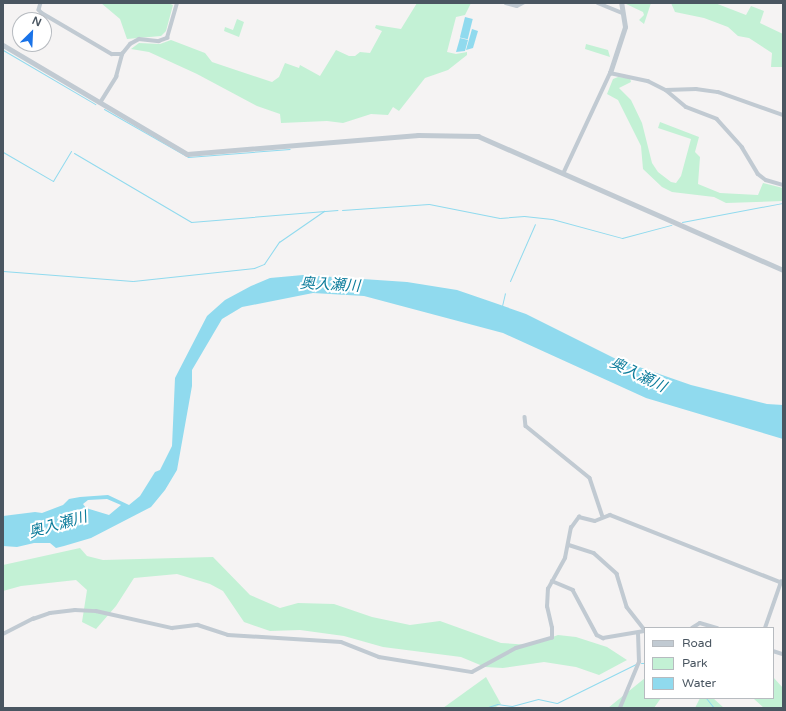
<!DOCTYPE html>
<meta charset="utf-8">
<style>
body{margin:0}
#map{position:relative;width:786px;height:711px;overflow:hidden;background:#f5f3f3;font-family:"Varela Round","Noto Sans JP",sans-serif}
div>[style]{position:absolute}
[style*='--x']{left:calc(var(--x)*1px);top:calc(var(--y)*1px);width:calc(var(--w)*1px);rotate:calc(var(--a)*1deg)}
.green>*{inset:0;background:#c3f1d5}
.water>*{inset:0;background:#90daee;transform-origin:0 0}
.stream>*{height:1px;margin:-0.5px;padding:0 0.5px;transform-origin:0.5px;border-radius:0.5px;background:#90daee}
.minor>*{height:3.5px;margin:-1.75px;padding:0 1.75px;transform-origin:1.75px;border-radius:1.75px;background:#c1cad2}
.tertiary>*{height:4.5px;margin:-2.25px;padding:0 2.25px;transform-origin:2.25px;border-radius:2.25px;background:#c1cad2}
span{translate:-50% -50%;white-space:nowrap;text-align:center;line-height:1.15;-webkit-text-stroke:4px #fff;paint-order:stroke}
.water-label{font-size:15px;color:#0c7c9b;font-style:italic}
.frame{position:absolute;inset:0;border:4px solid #4a5661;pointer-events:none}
.legend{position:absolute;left:644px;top:627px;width:130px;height:72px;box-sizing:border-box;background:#fff;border:1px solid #b7bbc0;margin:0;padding:5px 7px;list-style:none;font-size:12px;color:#4a5661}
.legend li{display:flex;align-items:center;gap:8px;height:20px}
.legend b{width:20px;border:1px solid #b7bbc0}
.north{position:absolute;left:12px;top:12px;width:40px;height:40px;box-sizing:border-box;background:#fff;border:1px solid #b7bbc0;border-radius:50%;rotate:24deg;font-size:11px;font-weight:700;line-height:16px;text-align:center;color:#4a5661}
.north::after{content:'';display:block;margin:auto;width:14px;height:18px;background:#1a73e8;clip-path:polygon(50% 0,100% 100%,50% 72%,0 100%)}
</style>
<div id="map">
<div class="green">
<i style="clip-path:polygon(101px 3px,168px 3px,173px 5px,166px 31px,161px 36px,127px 39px,120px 19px)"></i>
<i style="clip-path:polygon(417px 3px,471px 3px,465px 15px,456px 17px,447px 52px,456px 54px,467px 52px,467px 55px,448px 70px,425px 78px,399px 111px,393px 107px,388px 115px,371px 114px,343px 123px,327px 121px,281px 123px,280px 114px,257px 106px,197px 74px,149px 52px,131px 49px,139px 43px,160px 44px,171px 40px,205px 53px,212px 62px,272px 82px,279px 77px,285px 63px,299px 68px,300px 65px,320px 76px,336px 50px,349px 56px,355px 56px,360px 52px,370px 53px,382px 31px,375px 28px,376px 25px,401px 29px)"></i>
<i style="clip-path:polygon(624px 3px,651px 3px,644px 24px,639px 20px,644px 15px,643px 12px)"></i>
<i style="clip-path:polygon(671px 3px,715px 3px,746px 15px,751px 6px,764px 11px,760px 23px,783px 34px,783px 67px,771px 67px,772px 53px,749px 38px,738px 36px,728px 27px,704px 18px,675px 12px)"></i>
<i style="clip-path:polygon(237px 19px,244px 22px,239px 37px,224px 31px,225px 27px,233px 30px)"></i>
<i style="clip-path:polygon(586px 44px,608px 50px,610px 57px,585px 49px)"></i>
<i style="clip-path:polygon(618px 77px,630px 78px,631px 82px,619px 88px,631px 100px,642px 123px,652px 163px,658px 172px,671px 182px,676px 183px,681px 176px,691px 139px,658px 128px,660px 122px,699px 137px,695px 152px,700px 157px,698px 184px,720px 193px,758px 195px,763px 183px,783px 188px,783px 201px,726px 203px,714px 197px,672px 192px,662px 187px,643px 169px,641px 146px,618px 100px,607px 94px,613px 79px)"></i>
<i style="clip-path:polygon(80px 548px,87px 556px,103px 560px,213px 557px,250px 595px,280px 608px,298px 603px,334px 604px,372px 617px,410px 625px,440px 621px,501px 643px,530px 645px,558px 635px,576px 637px,607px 647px,627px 660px,599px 675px,576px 667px,544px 662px,503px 668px,485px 667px,461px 657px,383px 647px,344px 636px,300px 630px,270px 631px,244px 622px,223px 591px,210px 584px,177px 574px,134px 578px,116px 606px,96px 629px,82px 622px,87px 590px,76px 580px,21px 586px,3px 591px,3px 565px)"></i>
<i style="clip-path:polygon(486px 677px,501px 704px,494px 708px,443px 708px)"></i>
<i style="clip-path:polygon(773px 677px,783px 688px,783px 708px,764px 708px,754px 699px,773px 698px)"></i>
<i style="clip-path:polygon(645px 678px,645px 698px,661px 698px,654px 708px,608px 708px)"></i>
<i style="clip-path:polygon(700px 698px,713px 698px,724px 708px,695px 708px)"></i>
</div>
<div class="water">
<i style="left:465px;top:17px;width:8px;height:21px;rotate:14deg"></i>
<i style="clip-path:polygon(472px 29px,478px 31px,473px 48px,466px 50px)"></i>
<i style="clip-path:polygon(460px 38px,468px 40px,465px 51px,456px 52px)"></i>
<i style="clip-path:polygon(evenodd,303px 275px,407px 282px,457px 290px,492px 302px,526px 314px,616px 359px,691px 385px,767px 404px,783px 405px,783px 439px,646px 398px,503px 333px,364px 296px,313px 293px,242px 307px,222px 319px,192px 370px,192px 386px,177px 470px,165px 490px,151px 507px,91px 538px,64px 546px,56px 548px,50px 543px,34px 543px,17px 547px,3px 546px,3px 516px,35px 512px,42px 513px,63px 505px,69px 499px,80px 497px,108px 495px,129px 505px,140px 496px,155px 472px,160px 470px,172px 446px,175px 378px,207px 316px,225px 300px,251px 286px,270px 278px,303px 275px,107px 499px,121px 505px,109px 515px,86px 508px,83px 504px,88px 500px,107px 499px)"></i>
</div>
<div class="stream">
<i style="--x:3;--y:50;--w:107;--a:30.4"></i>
<i style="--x:104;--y:109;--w:97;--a:29.7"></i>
<i style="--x:188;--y:157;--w:102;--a:-4.5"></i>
<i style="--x:3;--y:152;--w:58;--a:30.1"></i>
<i style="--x:53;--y:181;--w:35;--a:-59"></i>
<i style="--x:74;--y:153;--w:136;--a:30.5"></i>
<i style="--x:191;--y:222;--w:147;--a:-4.7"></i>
<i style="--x:342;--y:210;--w:87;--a:-3.9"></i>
<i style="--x:429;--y:204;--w:72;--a:11.2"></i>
<i style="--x:500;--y:218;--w:24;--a:-5"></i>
<i style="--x:524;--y:216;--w:28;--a:6"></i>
<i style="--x:552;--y:219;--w:73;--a:15.2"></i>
<i style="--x:622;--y:238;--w:51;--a:-14.9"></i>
<i style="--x:682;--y:222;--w:103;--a:-10.7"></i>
<i style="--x:3;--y:271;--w:130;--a:4.4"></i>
<i style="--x:133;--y:281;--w:122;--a:-6.1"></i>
<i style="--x:254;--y:268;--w:11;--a:-22"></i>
<i style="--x:264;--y:264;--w:27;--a:-56"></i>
<i style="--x:279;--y:242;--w:55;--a:-34.6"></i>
<i style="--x:510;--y:281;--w:62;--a:-66.3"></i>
<i style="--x:502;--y:306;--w:13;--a:-77"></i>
<i style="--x:641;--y:663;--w:4;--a:0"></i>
<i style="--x:706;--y:698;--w:13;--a:51"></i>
<i style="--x:485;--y:708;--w:13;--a:-18"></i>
<i style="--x:497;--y:704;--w:15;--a:8"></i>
<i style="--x:512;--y:706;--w:27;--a:-15"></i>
<i style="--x:538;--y:699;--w:19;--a:12"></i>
<i style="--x:557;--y:703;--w:88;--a:-26.3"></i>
</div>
<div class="minor">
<i style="--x:41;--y:3;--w:7;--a:106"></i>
<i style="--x:39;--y:10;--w:4;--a:45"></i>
<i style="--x:42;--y:13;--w:81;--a:30.4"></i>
<i style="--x:112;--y:54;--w:10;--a:0"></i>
<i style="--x:506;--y:3;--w:11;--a:15"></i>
<i style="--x:517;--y:6;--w:7;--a:-27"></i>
<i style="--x:598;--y:3;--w:27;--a:22"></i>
<i style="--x:666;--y:90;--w:30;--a:-2"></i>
<i style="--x:696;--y:89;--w:22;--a:8"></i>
<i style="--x:718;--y:92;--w:69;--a:19.5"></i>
<i style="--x:100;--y:103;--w:31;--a:-58"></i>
<i style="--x:116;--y:77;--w:24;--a:-75"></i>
<i style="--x:122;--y:54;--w:13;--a:-51"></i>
<i style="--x:130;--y:44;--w:10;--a:-29"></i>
<i style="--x:139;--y:39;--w:20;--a:6"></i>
<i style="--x:159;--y:41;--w:9;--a:-21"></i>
<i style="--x:167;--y:38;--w:36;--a:-74"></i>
<i style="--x:563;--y:174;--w:111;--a:-65"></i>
<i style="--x:610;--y:73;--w:39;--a:12"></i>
<i style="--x:648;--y:81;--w:20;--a:27"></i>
<i style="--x:666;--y:90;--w:26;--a:40"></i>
<i style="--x:686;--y:107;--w:33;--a:21"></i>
<i style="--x:717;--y:119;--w:38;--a:48"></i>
<i style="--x:742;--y:147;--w:31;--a:59"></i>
<i style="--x:758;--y:174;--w:10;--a:37"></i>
<i style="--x:766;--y:180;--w:18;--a:16"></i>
<i style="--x:525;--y:417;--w:9;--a:84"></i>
<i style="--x:526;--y:426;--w:82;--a:39.1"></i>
<i style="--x:590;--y:478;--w:41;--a:71.6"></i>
<i style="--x:569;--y:545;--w:26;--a:18"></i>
<i style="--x:594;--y:553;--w:31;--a:42"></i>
<i style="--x:617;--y:574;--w:34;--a:73"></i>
<i style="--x:627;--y:607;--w:29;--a:52"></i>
<i style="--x:552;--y:581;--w:23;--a:23"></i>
<i style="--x:573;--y:590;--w:51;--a:61.9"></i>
<i style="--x:597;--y:635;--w:7;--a:27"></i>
<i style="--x:603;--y:638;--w:43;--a:-9.5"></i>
<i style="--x:692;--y:628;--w:9;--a:-32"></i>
<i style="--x:700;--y:623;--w:18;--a:16"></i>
<i style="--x:765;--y:628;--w:49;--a:-70.8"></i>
<i style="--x:3;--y:634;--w:34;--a:-27"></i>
<i style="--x:33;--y:619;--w:18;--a:-19"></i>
<i style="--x:50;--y:613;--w:25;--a:-7"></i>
<i style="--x:75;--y:610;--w:21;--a:3"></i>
<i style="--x:96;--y:611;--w:78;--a:12.6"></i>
<i style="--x:172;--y:628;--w:26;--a:-7"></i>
<i style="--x:198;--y:625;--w:32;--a:18"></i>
<i style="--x:228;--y:635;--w:113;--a:3.5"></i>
<i style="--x:341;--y:642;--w:41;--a:21.5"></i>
<i style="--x:379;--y:657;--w:94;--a:9.2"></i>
<i style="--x:472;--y:672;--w:50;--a:-28.6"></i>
<i style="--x:516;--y:648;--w:37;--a:-16"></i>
<i style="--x:552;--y:638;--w:10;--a:-90"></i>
<i style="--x:552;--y:628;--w:22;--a:-103"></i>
<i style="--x:547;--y:607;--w:18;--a:-87"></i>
<i style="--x:548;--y:589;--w:35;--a:-61"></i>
<i style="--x:565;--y:558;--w:31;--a:-79"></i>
<i style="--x:571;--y:528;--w:14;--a:-54"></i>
<i style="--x:579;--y:517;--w:16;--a:14"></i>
<i style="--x:595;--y:521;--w:16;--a:-22"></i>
<i style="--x:610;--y:515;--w:186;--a:21.5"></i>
<i style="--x:773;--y:651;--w:10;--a:17"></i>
<i style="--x:620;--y:708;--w:50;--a:-67.6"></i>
<i style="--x:639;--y:662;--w:28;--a:-92"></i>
</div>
<div class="tertiary">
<i style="--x:3;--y:45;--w:214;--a:30.6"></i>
<i style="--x:187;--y:154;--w:232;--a:-4.7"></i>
<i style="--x:418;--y:135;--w:60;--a:1"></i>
<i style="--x:478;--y:136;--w:333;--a:23.7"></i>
<i style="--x:610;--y:73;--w:48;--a:-71.9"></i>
<i style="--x:625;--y:27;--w:24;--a:-99"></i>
</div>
<div class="water-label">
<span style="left:330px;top:285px;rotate:3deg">奥入瀬川</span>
<span style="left:638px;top:375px;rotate:26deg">奥入瀬川</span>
<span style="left:58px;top:525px;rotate:-16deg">奥入瀬川</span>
</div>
<div class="frame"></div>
<ul class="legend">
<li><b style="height:5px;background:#c1cad2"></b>Road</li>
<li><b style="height:11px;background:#c3f1d5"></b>Park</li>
<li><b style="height:11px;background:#90daee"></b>Water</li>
</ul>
<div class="north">N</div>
</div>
